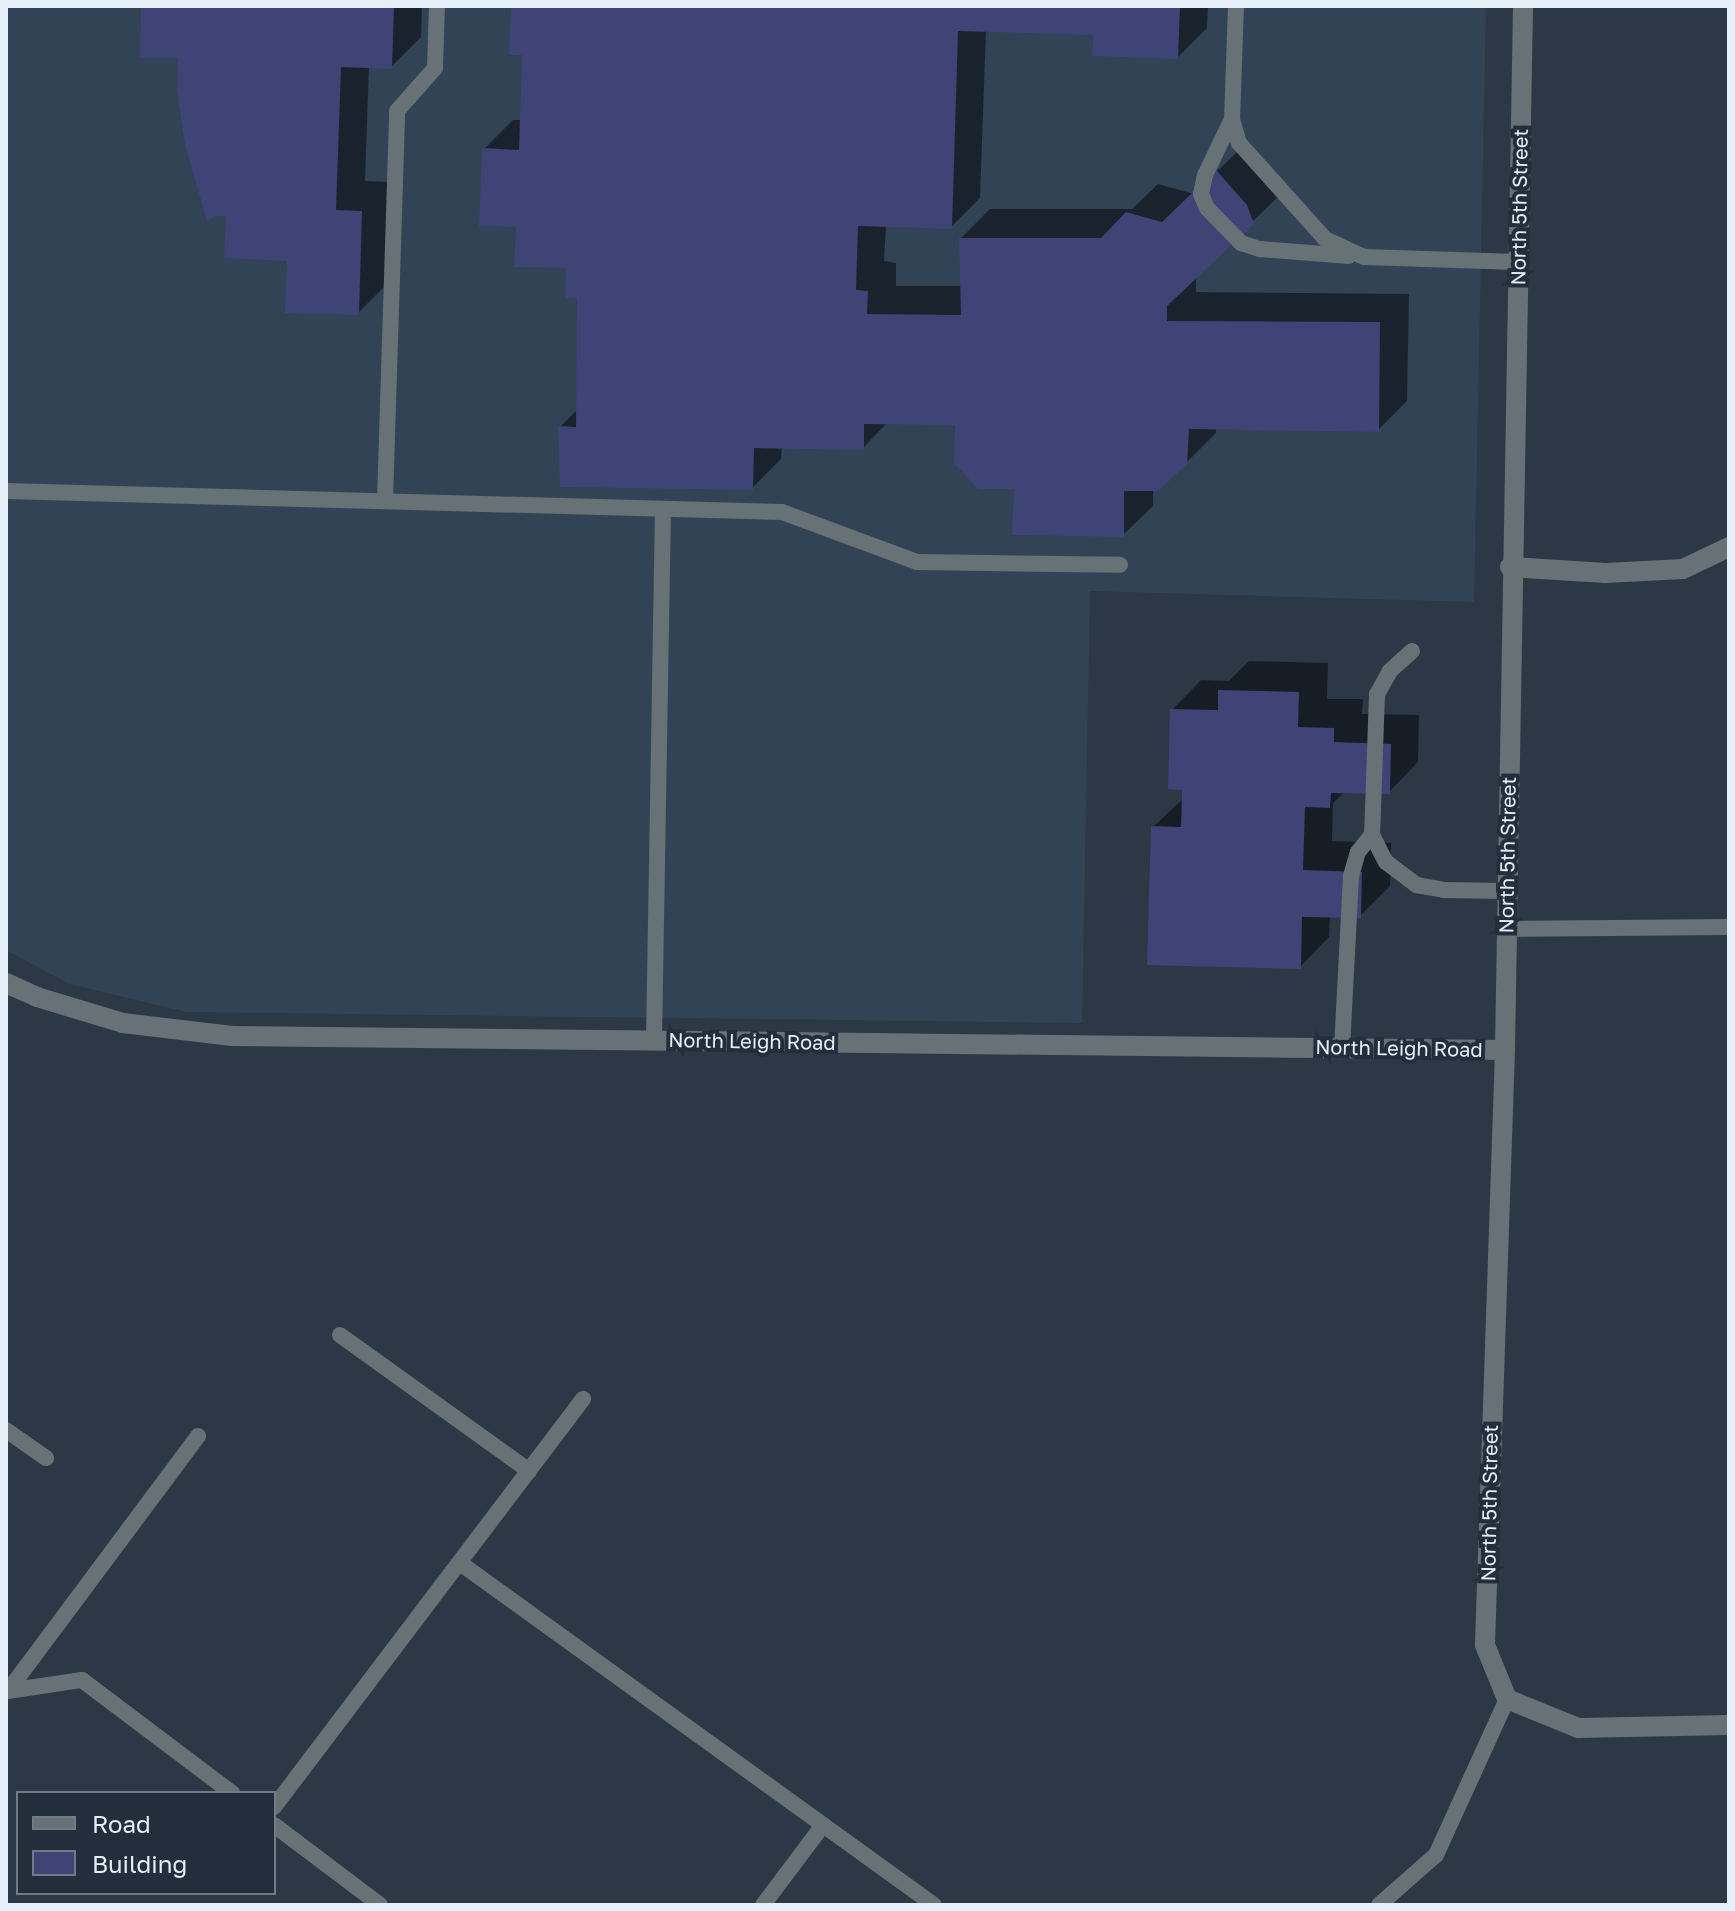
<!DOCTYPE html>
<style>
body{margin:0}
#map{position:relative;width:1735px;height:1911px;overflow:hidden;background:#2c3846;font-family:"Golos Text",sans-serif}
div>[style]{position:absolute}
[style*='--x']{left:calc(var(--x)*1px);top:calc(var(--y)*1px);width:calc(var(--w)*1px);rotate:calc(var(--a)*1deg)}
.built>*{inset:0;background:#324355}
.shadow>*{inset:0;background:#0007}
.building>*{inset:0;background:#3f4375}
.lane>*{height:16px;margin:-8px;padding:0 8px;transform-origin:8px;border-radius:8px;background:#687175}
.street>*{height:20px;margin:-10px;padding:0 10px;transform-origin:10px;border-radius:10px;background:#687175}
span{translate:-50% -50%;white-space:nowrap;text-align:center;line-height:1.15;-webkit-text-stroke:8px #222e3b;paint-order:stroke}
.street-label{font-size:20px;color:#e6eef7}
.frame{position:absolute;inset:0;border:8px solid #e6eef7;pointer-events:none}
.legend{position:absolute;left:16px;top:1791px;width:260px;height:104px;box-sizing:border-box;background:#222e3b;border:2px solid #707b86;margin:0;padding:10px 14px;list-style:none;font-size:24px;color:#e6eef7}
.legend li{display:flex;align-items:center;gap:16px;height:40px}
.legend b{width:40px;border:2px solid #707b86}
</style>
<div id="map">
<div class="built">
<i style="clip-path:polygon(6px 6px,1486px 6px,1474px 602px,1090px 591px,1082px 1023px,187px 1012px,69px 984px,6px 950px)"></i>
</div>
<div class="shadow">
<i style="clip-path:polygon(143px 6px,422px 6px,421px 37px,391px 67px,369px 66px,365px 181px,391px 182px,387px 284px,358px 313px,228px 214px,180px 56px)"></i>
<i style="clip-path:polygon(513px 6px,1208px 6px,1207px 28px,1178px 57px,1095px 34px,986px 30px,980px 198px,951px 227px,886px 225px,884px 261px,896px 263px,896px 286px,962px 286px,961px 238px,990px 209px,1132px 209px,1158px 184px,1194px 194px,1247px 142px,1282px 193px,1196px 276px,1196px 292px,1409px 294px,1407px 401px,1378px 430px,1216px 427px,1216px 433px,1186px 463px,1153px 489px,1153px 506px,1123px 535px,1016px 487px,957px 423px,888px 422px,863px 448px,782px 446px,781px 459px,752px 488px,560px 427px,578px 409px,579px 296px,568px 266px,518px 225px,484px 149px,513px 120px,522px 120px,524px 53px)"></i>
<i style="clip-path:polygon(1249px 661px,1328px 663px,1327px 699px,1363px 699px,1362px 714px,1419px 715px,1418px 762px,1389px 792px,1345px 791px,1333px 803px,1332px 841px,1391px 843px,1390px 886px,1360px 916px,1330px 915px,1329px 937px,1300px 967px,1153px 827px,1184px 798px,1172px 710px,1201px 680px,1229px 681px)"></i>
</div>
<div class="building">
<i style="clip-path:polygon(141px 6px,394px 6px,392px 69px,341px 67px,336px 210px,362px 211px,359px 315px,285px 313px,287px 261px,224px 258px,226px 216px,215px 216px,207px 221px,185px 145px,177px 90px,178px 58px,140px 58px)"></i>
<i style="clip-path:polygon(511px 6px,1180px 6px,1178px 59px,1092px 56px,1093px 35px,958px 31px,952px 229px,858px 226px,856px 290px,868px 291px,867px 314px,961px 315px,959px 238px,1101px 238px,1126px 212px,1162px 222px,1216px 170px,1247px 205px,1254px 224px,1167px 306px,1167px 321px,1380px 322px,1379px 432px,1189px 429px,1187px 464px,1158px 491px,1124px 491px,1124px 537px,1012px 535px,1014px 489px,978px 489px,954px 463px,955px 425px,864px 424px,864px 450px,754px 448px,753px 490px,560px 487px,558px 426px,576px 427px,577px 298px,565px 298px,566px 268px,514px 267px,516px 227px,479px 226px,482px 148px,519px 150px,522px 55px,509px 55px)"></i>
<i style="clip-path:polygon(1218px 690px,1299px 692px,1298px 727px,1334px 728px,1334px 742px,1391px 744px,1390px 794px,1331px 793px,1330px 808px,1305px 807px,1303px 870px,1362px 872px,1361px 918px,1302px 917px,1301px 969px,1147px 965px,1151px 826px,1181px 827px,1182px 790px,1168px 789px,1170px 709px,1218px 710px)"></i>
</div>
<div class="lane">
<i style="--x:1236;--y:6;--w:113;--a:92"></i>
<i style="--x:1232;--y:119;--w:25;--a:74"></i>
<i style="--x:1239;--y:143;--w:129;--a:48.1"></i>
<i style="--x:1325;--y:239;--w:43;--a:24.8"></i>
<i style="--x:1364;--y:257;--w:153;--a:1.9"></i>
<i style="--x:1232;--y:119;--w:62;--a:115.7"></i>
<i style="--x:1205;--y:175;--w:19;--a:102"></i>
<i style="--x:1201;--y:194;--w:15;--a:67"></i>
<i style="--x:1207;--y:208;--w:49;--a:45.8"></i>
<i style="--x:1241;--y:243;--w:20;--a:18"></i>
<i style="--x:1260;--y:249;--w:89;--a:4.5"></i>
<i style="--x:6;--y:491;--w:776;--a:1.55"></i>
<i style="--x:782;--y:512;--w:144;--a:20.3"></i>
<i style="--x:917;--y:562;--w:203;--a:0.8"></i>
<i style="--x:385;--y:500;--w:389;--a:-88.2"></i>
<i style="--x:397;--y:111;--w:57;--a:-48.5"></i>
<i style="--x:435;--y:68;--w:62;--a:-88.2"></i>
<i style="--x:1412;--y:651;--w:30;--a:138"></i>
<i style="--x:1390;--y:671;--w:26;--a:119"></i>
<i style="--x:1377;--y:694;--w:141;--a:92"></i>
<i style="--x:1372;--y:835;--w:30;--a:63"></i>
<i style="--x:1386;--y:862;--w:38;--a:37"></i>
<i style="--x:1416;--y:885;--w:27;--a:10"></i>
<i style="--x:1443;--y:890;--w:63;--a:0.9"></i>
<i style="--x:1506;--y:929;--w:223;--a:-0.5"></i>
<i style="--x:654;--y:1040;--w:531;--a:-89.03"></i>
<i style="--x:1342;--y:1048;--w:172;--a:-87"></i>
<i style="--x:1351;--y:876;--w:25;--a:-74"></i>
<i style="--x:1358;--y:852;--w:22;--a:-51"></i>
<i style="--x:340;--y:1335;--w:233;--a:35.7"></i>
<i style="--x:6;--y:1430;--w:49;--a:35"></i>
<i style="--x:460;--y:1563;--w:584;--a:35.81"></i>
<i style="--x:8;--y:1691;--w:318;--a:-53.3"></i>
<i style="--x:8;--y:1691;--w:75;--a:-8.5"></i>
<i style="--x:82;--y:1680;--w:188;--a:37"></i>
<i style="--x:274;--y:1807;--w:512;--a:-52.86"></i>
<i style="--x:274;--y:1825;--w:133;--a:37"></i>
<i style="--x:763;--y:1905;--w:100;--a:-53.1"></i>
<i style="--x:1379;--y:1905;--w:76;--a:-41.3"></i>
<i style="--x:1436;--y:1855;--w:171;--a:-65.5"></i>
</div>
<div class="street">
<i style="--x:1523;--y:6;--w:1044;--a:90.99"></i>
<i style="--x:1505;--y:1050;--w:595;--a:91.93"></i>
<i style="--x:1485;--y:1645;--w:58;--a:67.8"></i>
<i style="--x:1507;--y:1699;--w:77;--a:22.2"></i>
<i style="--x:1578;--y:1728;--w:151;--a:-1.1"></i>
<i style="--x:1510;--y:567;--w:96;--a:3.6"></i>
<i style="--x:1606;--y:573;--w:77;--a:-3"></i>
<i style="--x:1683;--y:569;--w:51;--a:-25.6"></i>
<i style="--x:6;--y:983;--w:34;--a:24"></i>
<i style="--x:37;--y:997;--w:90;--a:16.8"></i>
<i style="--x:123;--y:1023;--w:110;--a:6.8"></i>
<i style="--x:232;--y:1036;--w:1273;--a:0.63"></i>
</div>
<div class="street-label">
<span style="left:1519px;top:207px;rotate:-89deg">North 5th Street</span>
<span style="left:1507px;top:855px;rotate:-89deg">North 5th Street</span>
<span style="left:752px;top:1041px;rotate:1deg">North Leigh Road</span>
<span style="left:1399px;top:1048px;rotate:1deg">North Leigh Road</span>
<span style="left:1489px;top:1503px;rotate:-89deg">North 5th Street</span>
</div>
<div class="frame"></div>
<ul class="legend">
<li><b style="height:10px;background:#687175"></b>Road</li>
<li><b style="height:22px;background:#3f4375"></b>Building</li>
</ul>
</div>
